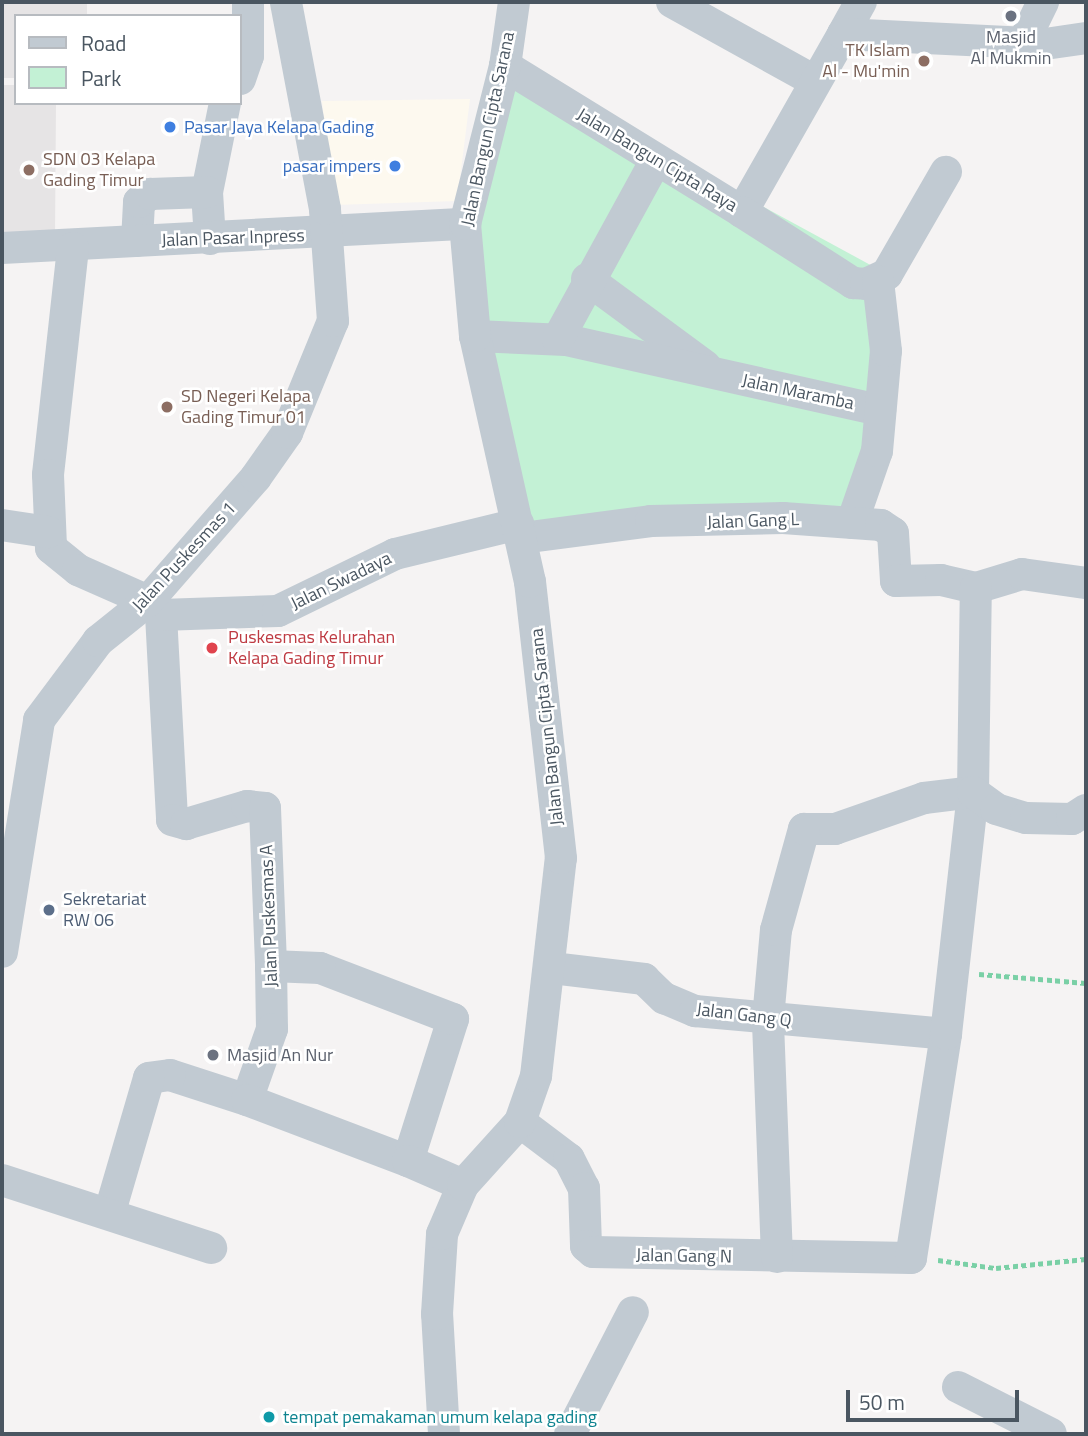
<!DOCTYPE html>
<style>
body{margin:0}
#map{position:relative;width:1088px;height:1436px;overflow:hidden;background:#f5f3f3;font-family:"Titillium Web",sans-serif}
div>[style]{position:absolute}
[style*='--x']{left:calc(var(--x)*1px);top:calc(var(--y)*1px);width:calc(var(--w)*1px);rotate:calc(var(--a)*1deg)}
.commercial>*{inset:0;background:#fdf9ef}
.education>*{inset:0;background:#e6e4e5}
.green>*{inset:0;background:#c3f1d5}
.path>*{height:4.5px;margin-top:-2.25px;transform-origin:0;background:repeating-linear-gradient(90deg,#7ad0a6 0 5px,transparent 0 8.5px)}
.minor>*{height:32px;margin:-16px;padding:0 16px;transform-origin:16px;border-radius:16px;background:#c1cad2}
.dots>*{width:19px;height:19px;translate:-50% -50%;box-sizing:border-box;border:4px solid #fff;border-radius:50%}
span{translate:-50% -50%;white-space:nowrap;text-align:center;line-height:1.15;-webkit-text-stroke:5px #fff;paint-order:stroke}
.worship-label{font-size:18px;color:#5b616d}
.left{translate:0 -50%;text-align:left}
.education-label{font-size:18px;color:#785e54}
.right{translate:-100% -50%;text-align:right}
.shop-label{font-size:18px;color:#366cbe}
.street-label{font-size:18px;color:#4a5661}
.health-label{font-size:18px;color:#be3a42}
.service-label{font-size:18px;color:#4e5e75}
.culture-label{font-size:18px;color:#0d838f}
.frame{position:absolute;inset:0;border:4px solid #4a5661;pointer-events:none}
.legend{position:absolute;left:14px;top:14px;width:228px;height:91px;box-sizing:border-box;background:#fff;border:2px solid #b7bbc0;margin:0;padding:9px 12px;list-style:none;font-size:21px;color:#4a5661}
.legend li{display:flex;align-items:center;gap:14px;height:35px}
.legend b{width:35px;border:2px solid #b7bbc0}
.scale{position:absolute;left:846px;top:1390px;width:173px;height:32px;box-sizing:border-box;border:4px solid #4a5661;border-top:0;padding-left:9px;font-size:21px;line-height:24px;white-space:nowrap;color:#4a5661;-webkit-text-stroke:5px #fff;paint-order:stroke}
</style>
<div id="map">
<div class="commercial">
<i style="clip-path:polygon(470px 99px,457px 201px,334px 205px,322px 101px)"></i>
</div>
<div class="education">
<i style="clip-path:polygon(2px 2px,87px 2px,87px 16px,16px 16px,16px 78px,2px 78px)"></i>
<i style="clip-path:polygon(2px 85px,16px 85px,16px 103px,56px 103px,55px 237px,2px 238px)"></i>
</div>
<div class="green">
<i style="clip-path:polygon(505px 66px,887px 274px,854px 513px,518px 524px,465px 224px)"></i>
</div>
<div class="path">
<i style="--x:979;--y:974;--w:107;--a:4.8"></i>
<i style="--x:938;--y:1260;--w:59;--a:7.9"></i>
<i style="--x:996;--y:1268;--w:90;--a:-5.7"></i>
</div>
<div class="minor">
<i style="--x:672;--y:2;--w:161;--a:29"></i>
<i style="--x:843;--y:34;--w:37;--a:-61"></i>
<i style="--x:1023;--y:43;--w:46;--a:-64"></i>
<i style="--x:505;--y:66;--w:278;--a:31.6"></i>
<i style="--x:742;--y:212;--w:205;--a:-60.4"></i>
<i style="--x:843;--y:34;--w:202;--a:2.8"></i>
<i style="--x:1045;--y:44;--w:41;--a:-8.3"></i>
<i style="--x:240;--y:79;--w:24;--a:-71"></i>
<i style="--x:248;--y:56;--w:54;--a:-90"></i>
<i style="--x:742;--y:212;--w:132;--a:32.6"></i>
<i style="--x:853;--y:283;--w:13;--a:4"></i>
<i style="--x:866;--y:284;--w:23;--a:-25"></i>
<i style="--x:887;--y:274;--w:118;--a:-60"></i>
<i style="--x:210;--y:239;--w:47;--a:-93.7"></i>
<i style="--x:207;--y:192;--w:91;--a:-78.6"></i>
<i style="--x:137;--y:241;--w:39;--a:-87"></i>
<i style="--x:139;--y:202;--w:14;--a:-36"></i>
<i style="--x:150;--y:194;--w:57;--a:-2"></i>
<i style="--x:2;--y:248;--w:464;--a:-3"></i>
<i style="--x:73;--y:248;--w:228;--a:96.3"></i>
<i style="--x:48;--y:475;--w:73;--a:87.6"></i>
<i style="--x:51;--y:548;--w:35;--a:39"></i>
<i style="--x:78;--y:570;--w:77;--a:23.9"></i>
<i style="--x:148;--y:601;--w:19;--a:47"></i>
<i style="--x:161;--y:615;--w:205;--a:86.9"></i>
<i style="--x:172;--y:820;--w:15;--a:16"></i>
<i style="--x:186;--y:824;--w:64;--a:-16.4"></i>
<i style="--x:247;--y:806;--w:18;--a:6"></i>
<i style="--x:265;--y:808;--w:158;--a:87.8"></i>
<i style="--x:271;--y:966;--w:63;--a:89.1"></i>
<i style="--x:272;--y:1029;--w:75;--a:109.4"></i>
<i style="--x:247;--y:1100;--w:81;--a:-162"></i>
<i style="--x:170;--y:1075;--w:21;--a:172"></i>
<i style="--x:149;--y:1078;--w:139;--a:106.3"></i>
<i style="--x:587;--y:279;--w:147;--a:36.4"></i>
<i style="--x:475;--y:336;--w:91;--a:2.5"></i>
<i style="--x:566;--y:340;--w:322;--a:12.6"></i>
<i style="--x:558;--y:339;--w:202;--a:-61.3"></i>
<i style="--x:852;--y:523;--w:76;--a:-70.9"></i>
<i style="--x:877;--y:451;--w:100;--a:-84.9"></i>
<i style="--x:886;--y:351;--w:70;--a:-96.5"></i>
<i style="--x:2;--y:525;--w:47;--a:8.7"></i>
<i style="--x:522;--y:538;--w:130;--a:-7.5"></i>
<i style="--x:651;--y:521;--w:132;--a:-1.3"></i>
<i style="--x:783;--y:518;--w:98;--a:4.1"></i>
<i style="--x:881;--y:525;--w:14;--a:34"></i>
<i style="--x:893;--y:533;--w:48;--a:86.4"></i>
<i style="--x:896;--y:581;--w:45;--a:-1.3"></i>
<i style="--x:941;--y:580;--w:36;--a:13"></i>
<i style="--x:976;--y:588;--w:48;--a:-16.9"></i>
<i style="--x:1022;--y:574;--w:65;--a:8"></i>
<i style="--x:161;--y:615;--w:117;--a:-2"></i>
<i style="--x:278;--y:611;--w:130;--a:-26"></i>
<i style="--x:395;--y:554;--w:127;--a:-13.7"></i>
<i style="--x:2;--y:952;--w:235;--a:-80.9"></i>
<i style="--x:39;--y:720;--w:99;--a:-53.2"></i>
<i style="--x:98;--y:641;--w:64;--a:-38.7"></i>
<i style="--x:148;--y:601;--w:164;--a:-48.9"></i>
<i style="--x:256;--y:477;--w:54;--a:-54.8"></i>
<i style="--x:287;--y:433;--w:121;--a:-67.7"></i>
<i style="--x:333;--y:321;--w:112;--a:-94.1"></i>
<i style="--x:325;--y:209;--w:211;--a:-100.7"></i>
<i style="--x:552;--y:968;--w:93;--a:6.8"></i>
<i style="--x:644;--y:979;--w:28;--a:44"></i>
<i style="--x:664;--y:998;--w:34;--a:23"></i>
<i style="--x:695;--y:1011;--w:252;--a:5.2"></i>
<i style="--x:247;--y:1100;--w:172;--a:20.8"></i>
<i style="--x:408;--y:1161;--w:149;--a:-72.4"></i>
<i style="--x:453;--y:1019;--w:142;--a:-159"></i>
<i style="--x:320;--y:968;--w:49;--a:-177.7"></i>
<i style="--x:520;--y:1122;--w:61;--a:37.1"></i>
<i style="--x:569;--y:1159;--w:33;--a:63"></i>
<i style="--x:584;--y:1188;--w:58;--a:88"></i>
<i style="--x:586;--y:1246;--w:9;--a:41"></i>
<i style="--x:593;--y:1252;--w:318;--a:1.1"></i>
<i style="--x:911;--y:1258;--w:227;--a:-81.1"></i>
<i style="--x:946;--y:1034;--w:244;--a:-83.6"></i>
<i style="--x:973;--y:792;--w:204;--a:-89.2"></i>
<i style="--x:408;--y:1161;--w:60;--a:23.6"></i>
<i style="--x:2;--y:1180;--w:220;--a:18"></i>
<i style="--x:777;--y:1257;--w:238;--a:-92.2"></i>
<i style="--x:768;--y:1019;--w:89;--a:-84.9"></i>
<i style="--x:776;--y:930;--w:105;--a:-74.5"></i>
<i style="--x:804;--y:829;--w:31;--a:0"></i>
<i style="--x:835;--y:829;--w:94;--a:-19.2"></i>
<i style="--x:924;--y:798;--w:49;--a:-7"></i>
<i style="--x:973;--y:792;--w:29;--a:36"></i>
<i style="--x:996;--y:809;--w:31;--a:17"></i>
<i style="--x:1026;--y:818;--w:46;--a:1.2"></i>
<i style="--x:1072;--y:819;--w:17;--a:-33"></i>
<i style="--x:958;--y:1387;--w:104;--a:26.8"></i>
<i style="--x:444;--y:1434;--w:120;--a:-93.3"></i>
<i style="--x:437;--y:1314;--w:80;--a:-86.4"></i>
<i style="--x:442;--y:1234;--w:53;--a:-66.8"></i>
<i style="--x:463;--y:1185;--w:85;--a:-47.9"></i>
<i style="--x:520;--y:1122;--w:49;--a:-70.8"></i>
<i style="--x:536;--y:1076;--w:219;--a:-83.5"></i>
<i style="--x:561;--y:858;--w:278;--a:-96.4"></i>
<i style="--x:530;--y:582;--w:252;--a:-102.6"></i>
<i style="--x:475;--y:336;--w:112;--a:-95.1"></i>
<i style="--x:465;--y:224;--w:163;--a:-75.8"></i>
<i style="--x:505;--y:66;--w:65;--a:-82"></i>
<i style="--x:570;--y:1434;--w:137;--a:-62.7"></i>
</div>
<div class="dots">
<i style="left:1011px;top:16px;background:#6b7280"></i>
<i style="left:924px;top:61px;background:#8d6e63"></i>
<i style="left:170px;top:127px;background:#3f7fe0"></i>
<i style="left:395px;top:166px;background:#3f7fe0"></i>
<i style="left:29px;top:170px;background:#8d6e63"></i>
<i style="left:167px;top:407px;background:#8d6e63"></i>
<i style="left:212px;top:648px;background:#e0444e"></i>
<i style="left:49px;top:910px;background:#5c6f8a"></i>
<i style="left:213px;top:1055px;background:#6b7280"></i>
<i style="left:269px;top:1417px;background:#0f9aa8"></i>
</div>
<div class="worship-label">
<span style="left:1011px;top:48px">Masjid<br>Al Mukmin</span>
<span class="left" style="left:227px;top:1055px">Masjid An Nur</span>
</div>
<div class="education-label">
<span class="right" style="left:910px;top:61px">TK Islam<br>Al - Mu'min</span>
<span class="left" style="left:43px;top:170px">SDN 03 Kelapa<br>Gading Timur</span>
<span class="left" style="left:181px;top:407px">SD Negeri Kelapa<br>Gading Timur 01</span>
</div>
<div class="shop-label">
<span class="left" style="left:184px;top:127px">Pasar Jaya Kelapa Gading</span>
<span class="right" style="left:381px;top:166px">pasar impers</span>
</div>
<div class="street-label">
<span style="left:488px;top:129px;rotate:-78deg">Jalan Bangun Cipta Sarana</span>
<span style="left:657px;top:160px;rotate:31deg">Jalan Bangun Cipta Raya</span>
<span style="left:233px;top:238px;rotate:-2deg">Jalan Pasar Inpress</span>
<span style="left:798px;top:392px;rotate:12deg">Jalan Maramba</span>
<span style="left:753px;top:521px;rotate:-2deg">Jalan Gang L</span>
<span style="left:184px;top:557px;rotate:-47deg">Jalan Puskesmas 1</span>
<span style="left:341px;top:581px;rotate:-26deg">Jalan Swadaya</span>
<span style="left:547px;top:727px;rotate:-96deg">Jalan Bangun Cipta Sarana</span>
<span style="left:269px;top:916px;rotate:-92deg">Jalan Puskesmas A</span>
<span style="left:744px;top:1015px;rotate:7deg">Jalan Gang Q</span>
<span style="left:684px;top:1256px;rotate:1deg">Jalan Gang N</span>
</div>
<div class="health-label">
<span class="left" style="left:228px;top:648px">Puskesmas Kelurahan<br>Kelapa Gading Timur</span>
</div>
<div class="service-label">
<span class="left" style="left:63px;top:910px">Sekretariat<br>RW 06</span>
</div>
<div class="culture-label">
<span class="left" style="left:283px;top:1417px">tempat pemakaman umum kelapa gading</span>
</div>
<div class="frame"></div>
<ul class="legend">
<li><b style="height:9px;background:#c1cad2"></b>Road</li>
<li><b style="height:19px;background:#c3f1d5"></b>Park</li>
</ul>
<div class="scale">50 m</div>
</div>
